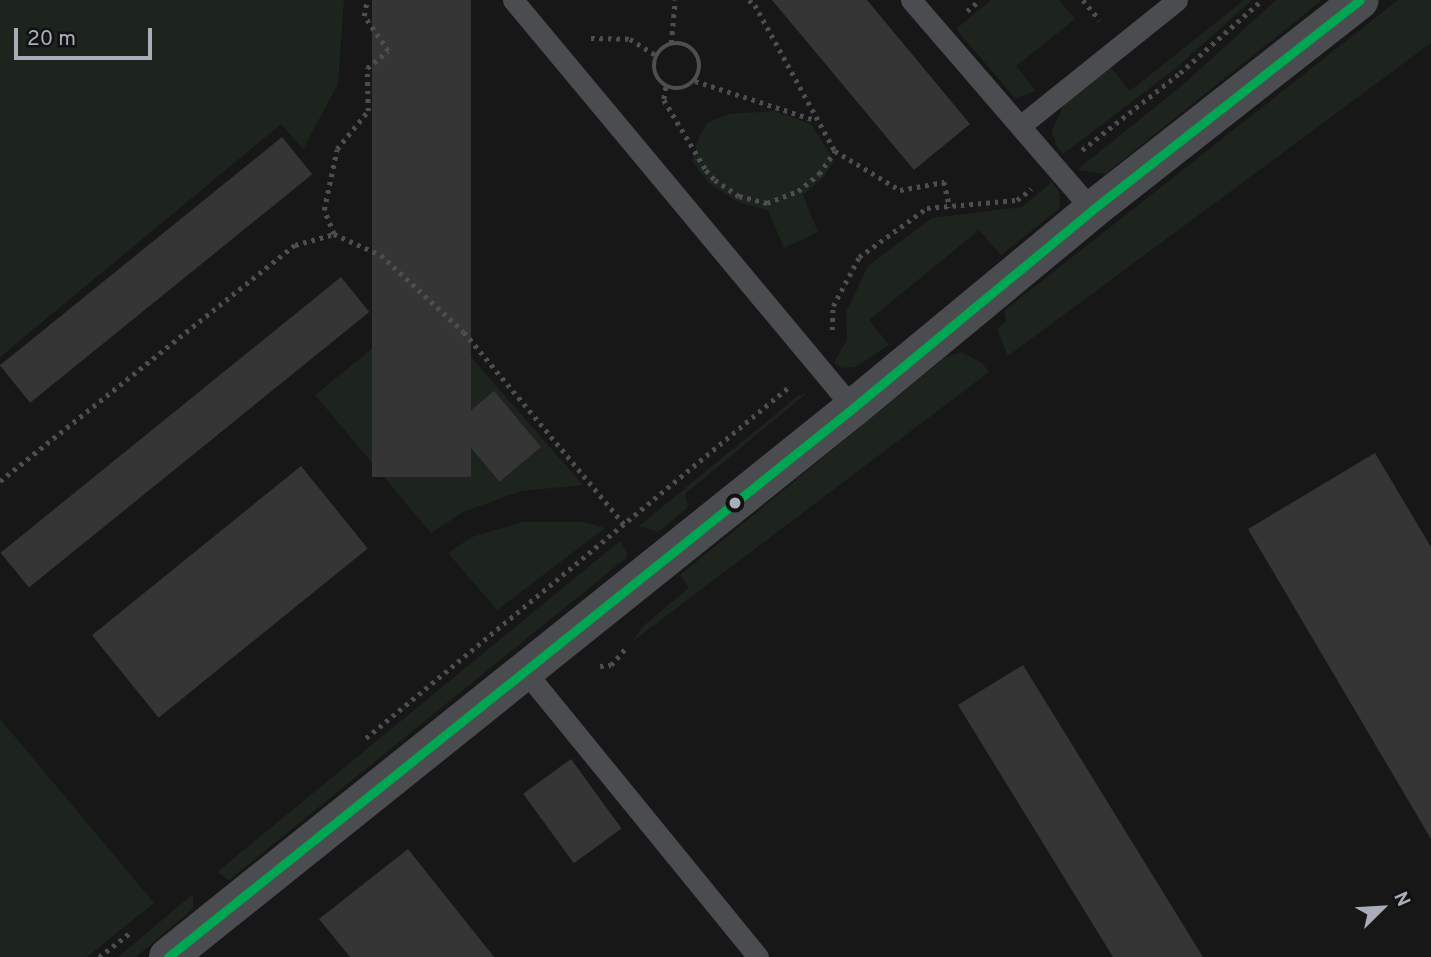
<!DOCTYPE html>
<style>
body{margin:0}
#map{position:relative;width:1431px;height:957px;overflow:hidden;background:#171717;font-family:Overpass,sans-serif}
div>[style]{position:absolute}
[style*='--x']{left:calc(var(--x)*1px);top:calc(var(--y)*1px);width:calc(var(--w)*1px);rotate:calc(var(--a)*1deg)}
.green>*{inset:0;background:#1d241e}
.building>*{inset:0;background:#353536;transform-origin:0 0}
.path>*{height:4.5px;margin-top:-2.25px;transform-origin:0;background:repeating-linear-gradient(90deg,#4d4e52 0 3.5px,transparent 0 8.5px)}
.path>.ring{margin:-2.25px;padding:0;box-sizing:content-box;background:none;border:4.5px solid #4d4e52;border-radius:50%}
.service>*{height:21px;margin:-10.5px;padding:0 10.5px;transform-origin:10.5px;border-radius:10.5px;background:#4b4c50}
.minor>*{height:38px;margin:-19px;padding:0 19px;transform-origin:19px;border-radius:19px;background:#4b4c50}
.bus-1>*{height:9px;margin:-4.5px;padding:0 4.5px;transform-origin:4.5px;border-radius:4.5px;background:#00a651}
.dots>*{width:19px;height:19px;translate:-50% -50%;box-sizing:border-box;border:4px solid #111113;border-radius:50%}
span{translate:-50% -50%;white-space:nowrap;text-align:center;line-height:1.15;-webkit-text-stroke:5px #111113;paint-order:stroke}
.north{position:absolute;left:1347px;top:873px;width:70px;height:70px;-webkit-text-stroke:5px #111113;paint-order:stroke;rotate:66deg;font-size:19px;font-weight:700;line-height:28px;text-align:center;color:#a8adb8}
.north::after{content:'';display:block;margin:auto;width:24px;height:32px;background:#a8adb8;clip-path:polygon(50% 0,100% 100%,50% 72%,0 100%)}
.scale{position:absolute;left:14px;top:28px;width:138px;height:32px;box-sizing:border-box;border:4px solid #a8adb8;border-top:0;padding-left:9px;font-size:21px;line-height:24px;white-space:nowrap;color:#a8adb8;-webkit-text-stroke:5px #111113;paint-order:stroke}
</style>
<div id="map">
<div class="green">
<i style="clip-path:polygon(0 0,344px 0,338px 84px,303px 149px,281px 124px,0 357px)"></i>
<i style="clip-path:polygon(991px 0,1059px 0,1075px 19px,1016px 66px,1036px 91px,1015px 98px,956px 29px)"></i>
<i style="clip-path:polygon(1244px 0,1252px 0,1176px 68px,1063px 154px,1056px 145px,1052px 131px,1064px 104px,1108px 64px,1130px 91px)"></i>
<i style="clip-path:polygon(1276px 0,1322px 0,1105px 174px,1077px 170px,1185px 83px)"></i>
<i style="clip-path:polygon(1398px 0,1431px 0,1431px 43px,1008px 356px,997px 329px,1006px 322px,1004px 311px)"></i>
<i style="clip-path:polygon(774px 111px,811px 124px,834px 161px,823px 178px,803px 195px,818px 232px,784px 248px,768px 210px,738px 202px,709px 183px,692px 161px,699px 137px,707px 123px,729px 114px)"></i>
<i style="clip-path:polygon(1052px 182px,1059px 191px,1060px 208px,1001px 255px,979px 230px,869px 320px,889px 345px,855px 367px,842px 368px,834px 363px,847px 339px,846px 312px,868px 266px,932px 218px,1022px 207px)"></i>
<i style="clip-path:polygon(424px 307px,451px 334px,583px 485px,521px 491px,463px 512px,431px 533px,315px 395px)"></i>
<i style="clip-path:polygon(961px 352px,982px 363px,989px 372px,633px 641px,642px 627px,689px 588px,680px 575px,946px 357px)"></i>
<i style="clip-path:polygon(807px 393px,685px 494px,688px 507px,658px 532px,639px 526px,798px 396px)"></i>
<i style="clip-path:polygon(523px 522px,584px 522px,605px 528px,497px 610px,448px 553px,472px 537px)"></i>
<i style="clip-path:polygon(620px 541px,627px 553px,626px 558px,229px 880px,217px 872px)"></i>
<i style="clip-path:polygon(0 719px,154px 903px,87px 957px,0 957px)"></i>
<i style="clip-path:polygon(193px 894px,193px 909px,136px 957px,118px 957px)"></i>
</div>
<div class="building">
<i style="left:372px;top:0;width:99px;height:477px"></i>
<i style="clip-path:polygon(772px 0,867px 0,970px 124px,914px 170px)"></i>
<i style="left:282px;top:137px;width:48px;height:363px;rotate:51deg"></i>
<i style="left:341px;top:277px;width:45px;height:438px;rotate:51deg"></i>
<i style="left:494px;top:391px;width:73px;height:54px;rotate:50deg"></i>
<i style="clip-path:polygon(1375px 453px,1431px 547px,1431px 839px,1248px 529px)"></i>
<i style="left:301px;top:466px;width:106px;height:269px;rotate:51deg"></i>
<i style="clip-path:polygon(1023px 665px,1203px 957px,1113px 957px,958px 705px)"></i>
<i style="left:571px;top:759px;width:86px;height:59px;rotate:54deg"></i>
<i style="clip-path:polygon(408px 849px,494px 957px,350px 957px,319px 919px)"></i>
</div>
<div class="path">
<i style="--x:749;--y:0;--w:8;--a:40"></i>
<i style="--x:755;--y:5;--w:166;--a:61.3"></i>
<i style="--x:835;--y:151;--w:76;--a:31"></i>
<i style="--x:900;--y:190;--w:45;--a:-10.3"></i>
<i style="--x:944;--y:182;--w:26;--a:77"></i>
<i style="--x:1083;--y:0;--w:26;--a:50"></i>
<i style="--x:967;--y:11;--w:17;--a:-40"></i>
<i style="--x:591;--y:38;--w:39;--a:1"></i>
<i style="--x:630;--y:39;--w:31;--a:32"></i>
<i class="ring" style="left:654px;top:43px;width:41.5px;height:41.5px"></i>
<i style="--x:671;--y:43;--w:43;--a:-84.7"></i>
<i style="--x:695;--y:81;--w:126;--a:18"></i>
<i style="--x:666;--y:87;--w:13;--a:99"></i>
<i style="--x:664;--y:100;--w:82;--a:59"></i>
<i style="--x:706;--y:170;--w:13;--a:48"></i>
<i style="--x:715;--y:180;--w:29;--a:34"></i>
<i style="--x:739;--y:196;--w:29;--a:14"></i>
<i style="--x:767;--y:203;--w:33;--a:-21"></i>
<i style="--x:798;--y:191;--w:27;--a:-39"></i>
<i style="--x:819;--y:174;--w:28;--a:-55"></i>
<i style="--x:1082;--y:150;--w:125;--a:-38.2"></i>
<i style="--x:1180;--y:73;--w:110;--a:-41.7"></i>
<i style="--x:334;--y:234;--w:26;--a:-113"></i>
<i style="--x:324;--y:210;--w:62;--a:-78"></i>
<i style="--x:337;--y:149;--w:49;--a:-50.8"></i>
<i style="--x:368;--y:111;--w:43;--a:-91.3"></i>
<i style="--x:367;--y:68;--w:27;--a:-39"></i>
<i style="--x:388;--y:51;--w:42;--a:-124.4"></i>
<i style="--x:364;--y:16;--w:16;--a:-79"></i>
<i style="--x:832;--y:330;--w:24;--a:-88"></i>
<i style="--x:833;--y:306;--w:55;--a:-62"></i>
<i style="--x:859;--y:257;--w:84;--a:-35.8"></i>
<i style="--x:927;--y:208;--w:90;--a:-5.1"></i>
<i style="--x:1017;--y:200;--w:18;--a:-38"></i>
<i style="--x:0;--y:481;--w:378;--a:-38.7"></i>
<i style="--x:295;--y:245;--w:41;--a:-15.8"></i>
<i style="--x:334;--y:234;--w:51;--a:24.1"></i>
<i style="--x:381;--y:255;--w:113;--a:42.9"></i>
<i style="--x:464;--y:332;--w:251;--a:50.2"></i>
<i style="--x:600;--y:666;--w:11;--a:-5"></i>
<i style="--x:611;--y:665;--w:21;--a:-49"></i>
<i style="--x:366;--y:738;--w:551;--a:-39.7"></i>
<i style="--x:99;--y:957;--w:39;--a:-38"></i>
</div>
<div class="service">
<i style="--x:513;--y:0;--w:531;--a:50.19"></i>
<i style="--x:911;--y:0;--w:277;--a:49.2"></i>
<i style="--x:1020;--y:126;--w:201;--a:-38.7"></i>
<i style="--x:524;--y:670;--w:370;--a:50.8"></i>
</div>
<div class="minor">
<i style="--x:168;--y:957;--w:878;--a:-38.71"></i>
<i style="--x:853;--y:408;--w:310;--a:-39.6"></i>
<i style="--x:1092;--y:210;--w:340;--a:-38.1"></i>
</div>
<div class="bus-1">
<i style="--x:168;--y:957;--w:878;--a:-38.71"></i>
<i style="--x:853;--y:408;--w:310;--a:-39.6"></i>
<i style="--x:1092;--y:210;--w:340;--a:-38.1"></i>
</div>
<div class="dots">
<i style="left:735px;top:503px;background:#a8adb8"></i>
</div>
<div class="north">N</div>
<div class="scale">20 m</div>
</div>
